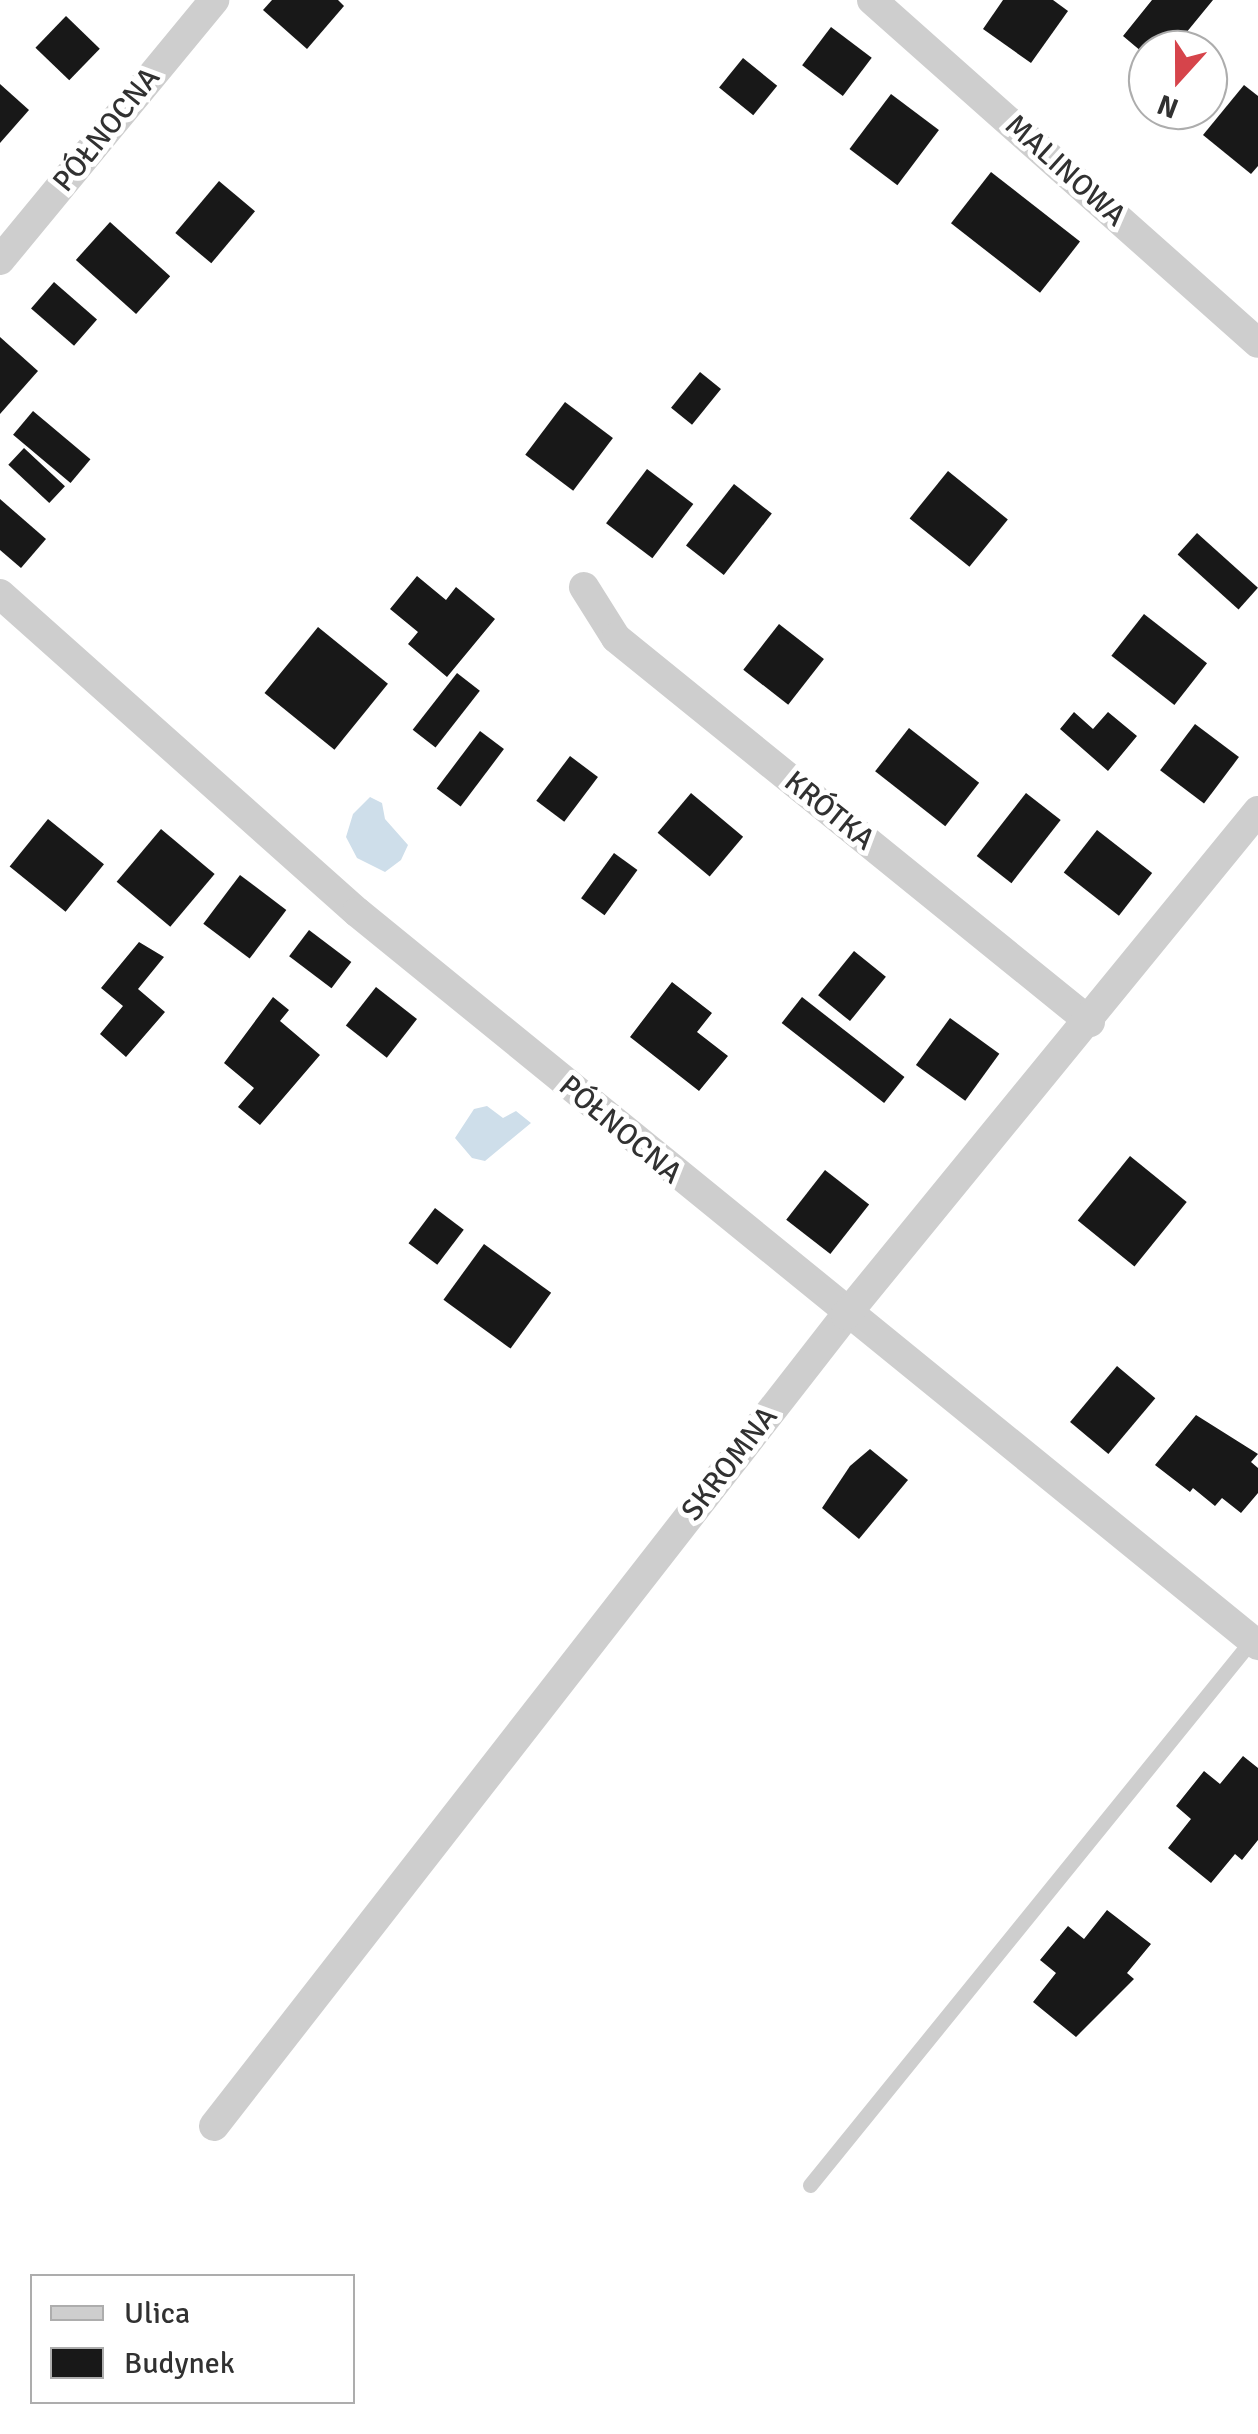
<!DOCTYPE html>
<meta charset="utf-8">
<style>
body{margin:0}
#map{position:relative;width:1258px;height:2434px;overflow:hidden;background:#fff;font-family:Signika,sans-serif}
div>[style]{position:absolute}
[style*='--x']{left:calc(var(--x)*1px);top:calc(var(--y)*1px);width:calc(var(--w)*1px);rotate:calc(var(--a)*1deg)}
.water>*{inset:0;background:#cedeea}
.building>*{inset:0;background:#181818;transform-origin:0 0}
.lane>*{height:15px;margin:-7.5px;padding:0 7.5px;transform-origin:7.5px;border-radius:7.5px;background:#cecece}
.street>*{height:30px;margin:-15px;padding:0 15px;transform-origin:15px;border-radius:15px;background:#cecece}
span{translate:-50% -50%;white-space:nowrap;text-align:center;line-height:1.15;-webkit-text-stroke:10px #fff;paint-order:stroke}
.street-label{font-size:30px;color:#313131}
.legend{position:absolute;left:30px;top:2274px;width:325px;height:130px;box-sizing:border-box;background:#fff;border:2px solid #adadad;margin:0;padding:12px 18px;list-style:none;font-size:30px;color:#313131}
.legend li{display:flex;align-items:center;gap:20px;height:50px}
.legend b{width:50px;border:2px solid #adadad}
.north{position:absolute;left:1128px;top:30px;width:100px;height:100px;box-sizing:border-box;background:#fff;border:2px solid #adadad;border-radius:50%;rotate:201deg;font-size:28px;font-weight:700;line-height:40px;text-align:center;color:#313131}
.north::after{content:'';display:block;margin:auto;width:35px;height:45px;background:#d6444b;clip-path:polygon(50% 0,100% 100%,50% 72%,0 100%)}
</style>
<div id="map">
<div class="water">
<i style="clip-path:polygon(370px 797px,382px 803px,385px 819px,408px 845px,401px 860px,385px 872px,357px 858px,346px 837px,353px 814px)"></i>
<i style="clip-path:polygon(487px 1106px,503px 1118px,516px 1111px,531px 1123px,485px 1161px,472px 1158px,455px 1138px,474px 1109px)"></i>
</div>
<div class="building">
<i style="clip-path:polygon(272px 0,338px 0,344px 6px,307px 49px,263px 10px)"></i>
<i style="clip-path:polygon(1003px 0,1053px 0,1068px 11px,1031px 63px,983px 29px)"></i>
<i style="clip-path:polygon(1152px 0,1213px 0,1172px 50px,1148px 50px,1148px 57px,1123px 36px)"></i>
<i style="left:66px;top:16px;width:47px;height:44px;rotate:44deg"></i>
<i style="left:831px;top:27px;width:51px;height:48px;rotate:37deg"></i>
<i style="left:743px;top:58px;width:44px;height:38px;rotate:39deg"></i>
<i style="clip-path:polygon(0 84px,29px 110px,0 143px)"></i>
<i style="clip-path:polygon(1244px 85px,1258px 96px,1258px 166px,1251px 174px,1203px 135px)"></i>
<i style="left:891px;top:94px;width:60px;height:69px;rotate:37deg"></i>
<i style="left:991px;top:172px;width:113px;height:65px;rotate:38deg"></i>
<i style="left:219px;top:181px;width:47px;height:68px;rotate:40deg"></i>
<i style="left:110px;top:222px;width:81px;height:51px;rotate:42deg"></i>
<i style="left:54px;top:282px;width:57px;height:35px;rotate:41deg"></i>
<i style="clip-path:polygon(0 337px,38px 371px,0 414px)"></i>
<i style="left:700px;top:372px;width:27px;height:46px;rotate:39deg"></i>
<i style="left:565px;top:402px;width:60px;height:66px;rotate:37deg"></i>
<i style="left:33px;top:411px;width:75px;height:31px;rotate:40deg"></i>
<i style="left:24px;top:448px;width:56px;height:23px;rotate:43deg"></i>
<i style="left:647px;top:469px;width:58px;height:68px;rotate:37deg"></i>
<i style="left:948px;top:471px;width:77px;height:61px;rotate:39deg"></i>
<i style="left:734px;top:484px;width:48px;height:78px;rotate:38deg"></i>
<i style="clip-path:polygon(0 499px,46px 539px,21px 568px,0 550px)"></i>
<i style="left:1197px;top:533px;width:82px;height:29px;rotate:42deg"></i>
<i style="clip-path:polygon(417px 576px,446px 600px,456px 587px,495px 619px,447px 677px,408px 644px,418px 632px,390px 609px)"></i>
<i style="left:1144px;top:614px;width:80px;height:53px;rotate:38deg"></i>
<i style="left:779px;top:624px;width:57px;height:58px;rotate:38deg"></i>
<i style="left:318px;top:627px;width:90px;height:85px;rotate:39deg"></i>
<i style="left:457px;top:673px;width:29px;height:72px;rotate:38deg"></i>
<i style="clip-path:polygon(1074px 712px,1093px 729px,1108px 712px,1137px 736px,1108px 771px,1060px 729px)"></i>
<i style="left:1195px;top:724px;width:55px;height:58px;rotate:37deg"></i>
<i style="left:909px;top:728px;width:89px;height:55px;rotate:38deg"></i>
<i style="left:480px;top:731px;width:30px;height:72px;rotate:37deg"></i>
<i style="left:570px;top:756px;width:35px;height:56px;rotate:37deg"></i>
<i style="left:691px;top:793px;width:68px;height:52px;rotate:40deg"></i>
<i style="left:1026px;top:793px;width:44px;height:80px;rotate:38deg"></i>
<i style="left:48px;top:819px;width:72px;height:61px;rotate:39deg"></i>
<i style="left:161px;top:829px;width:70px;height:69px;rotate:40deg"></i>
<i style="left:1097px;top:830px;width:70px;height:54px;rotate:38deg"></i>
<i style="left:614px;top:853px;width:29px;height:56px;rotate:36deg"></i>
<i style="left:240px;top:875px;width:58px;height:61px;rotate:37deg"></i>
<i style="left:309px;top:930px;width:53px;height:33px;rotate:37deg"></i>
<i style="clip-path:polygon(139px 942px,164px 957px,138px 989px,165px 1012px,126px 1057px,100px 1034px,123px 1006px,101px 988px)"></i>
<i style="left:854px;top:951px;width:41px;height:57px;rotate:39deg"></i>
<i style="clip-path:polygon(672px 982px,712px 1013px,697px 1032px,728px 1056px,699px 1091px,630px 1037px)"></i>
<i style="left:376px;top:987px;width:52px;height:49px;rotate:38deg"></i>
<i style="clip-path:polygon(273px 997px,289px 1010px,280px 1021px,320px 1055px,260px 1125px,238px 1107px,254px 1088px,224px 1063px)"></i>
<i style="left:802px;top:997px;width:130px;height:33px;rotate:38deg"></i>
<i style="left:950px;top:1018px;width:61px;height:58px;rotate:36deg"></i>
<i style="left:1130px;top:1156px;width:73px;height:83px;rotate:39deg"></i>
<i style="left:825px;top:1170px;width:56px;height:63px;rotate:38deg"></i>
<i style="left:435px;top:1208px;width:36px;height:44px;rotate:37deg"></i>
<i style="left:484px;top:1244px;width:83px;height:69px;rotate:36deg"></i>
<i style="left:1117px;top:1366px;width:50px;height:73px;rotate:40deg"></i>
<i style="clip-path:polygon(1196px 1415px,1258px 1454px,1251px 1462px,1258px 1468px,1258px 1493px,1241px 1513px,1222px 1498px,1215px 1506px,1193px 1488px,1190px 1492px,1155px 1465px)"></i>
<i style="clip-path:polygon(870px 1449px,908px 1480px,859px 1539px,822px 1508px,850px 1466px)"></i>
<i style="clip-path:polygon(1243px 1756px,1258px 1768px,1258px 1840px,1242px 1860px,1235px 1854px,1211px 1883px,1168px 1848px,1191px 1819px,1176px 1806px,1204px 1771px,1220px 1784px)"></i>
<i style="clip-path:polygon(1107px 1910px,1151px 1944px,1127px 1973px,1134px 1979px,1076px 2037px,1033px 2002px,1056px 1973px,1040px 1960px,1068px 1926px,1084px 1939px)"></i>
</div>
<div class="lane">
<i style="--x:810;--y:2185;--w:702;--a:-50.96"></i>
</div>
<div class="street">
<i style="--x:872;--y:0;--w:516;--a:41.62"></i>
<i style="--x:0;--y:260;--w:337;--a:-50.5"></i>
<i style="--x:584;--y:587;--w:60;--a:57.9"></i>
<i style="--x:616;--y:638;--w:610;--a:39.01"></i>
<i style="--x:0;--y:594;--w:478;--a:41.7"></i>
<i style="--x:357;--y:912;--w:1162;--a:39.13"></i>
<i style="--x:214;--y:2126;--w:1028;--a:-52.07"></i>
<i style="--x:846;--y:1315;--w:651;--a:-50.74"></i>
</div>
<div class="street-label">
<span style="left:107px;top:130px;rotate:-51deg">PÓŁNOCNA</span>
<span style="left:1065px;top:171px;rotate:42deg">MALINOWA</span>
<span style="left:829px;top:811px;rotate:39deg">KRÓTKA</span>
<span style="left:620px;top:1130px;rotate:40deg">PÓŁNOCNA</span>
<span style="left:730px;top:1464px;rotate:-52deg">SKROMNA</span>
</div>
<ul class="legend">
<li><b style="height:12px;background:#cecece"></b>Ulica</li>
<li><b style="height:28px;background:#181818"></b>Budynek</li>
</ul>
<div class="north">N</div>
</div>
